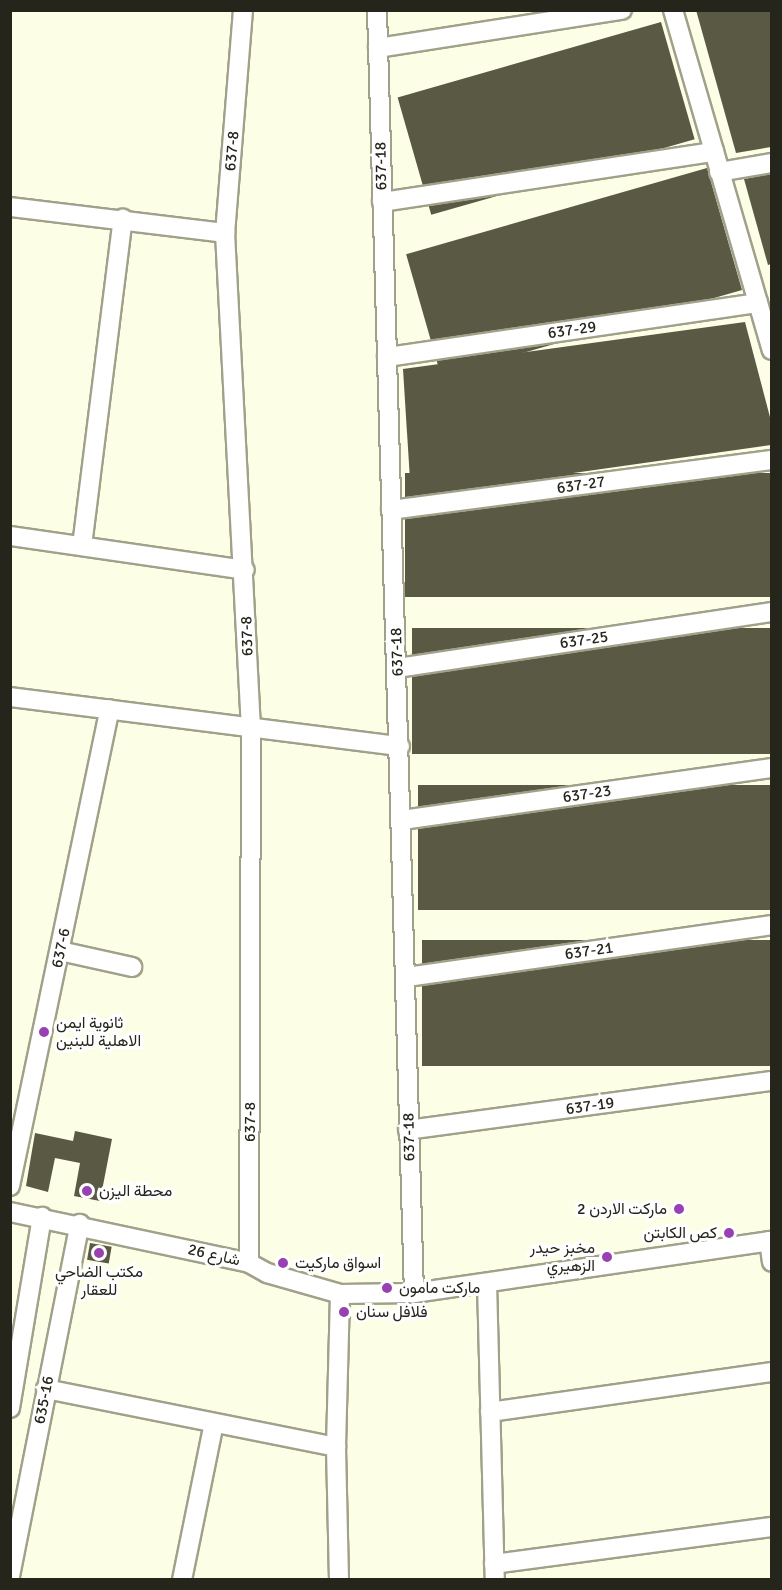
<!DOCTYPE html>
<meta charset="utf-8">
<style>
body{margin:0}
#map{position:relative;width:782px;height:1590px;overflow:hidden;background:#fdfee6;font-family:Signika,Vazirmatn,sans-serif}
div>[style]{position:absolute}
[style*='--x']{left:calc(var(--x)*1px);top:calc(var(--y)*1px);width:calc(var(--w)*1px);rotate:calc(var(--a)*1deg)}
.building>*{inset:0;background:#595944;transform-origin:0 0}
.roads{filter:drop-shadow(2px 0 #a1a18b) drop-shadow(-2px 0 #a1a18b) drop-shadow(0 2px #a1a18b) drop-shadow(0 -2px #a1a18b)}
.minor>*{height:18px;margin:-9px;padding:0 9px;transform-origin:9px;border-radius:9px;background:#fff}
.dots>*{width:16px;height:16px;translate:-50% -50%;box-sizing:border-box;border:3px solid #fff;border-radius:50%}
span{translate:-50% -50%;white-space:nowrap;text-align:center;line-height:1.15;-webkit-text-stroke:6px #fff;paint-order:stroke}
.street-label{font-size:16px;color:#25251c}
.poi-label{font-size:16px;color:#25251c}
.left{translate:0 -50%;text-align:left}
.right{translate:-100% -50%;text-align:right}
.frame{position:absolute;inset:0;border:12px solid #25251c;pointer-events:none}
</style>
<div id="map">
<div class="building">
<i style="clip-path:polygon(696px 10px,771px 10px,771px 147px,736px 153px)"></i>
<i style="left:661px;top:22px;width:122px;height:274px;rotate:74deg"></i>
<i style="left:707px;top:168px;width:127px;height:313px;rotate:74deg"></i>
<i style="clip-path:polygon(771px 174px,771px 264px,768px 265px,744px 179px)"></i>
<i style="clip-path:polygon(745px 322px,771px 421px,771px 445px,411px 496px,403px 369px)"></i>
<i style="left:771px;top:473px;width:124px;height:366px;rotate:90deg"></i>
<i style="left:771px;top:628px;width:126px;height:359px;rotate:90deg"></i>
<i style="left:771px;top:785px;width:125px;height:353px;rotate:90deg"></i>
<i style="left:771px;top:940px;width:126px;height:349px;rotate:90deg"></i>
<i style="clip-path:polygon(75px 1131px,112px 1139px,100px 1201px,74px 1196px,80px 1163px,55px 1158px,48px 1192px,26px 1186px,35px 1133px,73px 1141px)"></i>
<i style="left:90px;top:1243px;width:22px;height:17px;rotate:10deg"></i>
</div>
<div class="roads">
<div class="minor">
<i style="--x:243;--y:10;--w:224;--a:94.6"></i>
<i style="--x:225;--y:233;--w:494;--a:87"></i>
<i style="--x:251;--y:726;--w:537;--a:90.21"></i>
<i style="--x:377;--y:10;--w:1284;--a:88.35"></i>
<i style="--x:673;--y:10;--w:354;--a:73.8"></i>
<i style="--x:378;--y:48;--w:247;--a:-8.9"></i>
<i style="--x:719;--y:172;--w:54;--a:-9.6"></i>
<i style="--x:382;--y:202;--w:336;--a:-8.6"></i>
<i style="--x:10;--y:207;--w:217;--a:6.9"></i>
<i style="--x:387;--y:357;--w:375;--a:-8.3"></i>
<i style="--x:391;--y:510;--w:384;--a:-7.5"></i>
<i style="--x:10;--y:536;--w:237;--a:8.2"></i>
<i style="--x:82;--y:546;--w:330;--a:-82.9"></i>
<i style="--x:397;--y:668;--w:379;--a:-8.5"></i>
<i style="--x:10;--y:697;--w:393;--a:7.2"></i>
<i style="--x:402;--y:820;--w:374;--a:-8"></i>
<i style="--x:60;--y:951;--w:74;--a:12.5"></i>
<i style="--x:407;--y:977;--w:369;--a:-8.1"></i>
<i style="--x:408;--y:1130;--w:367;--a:-7.7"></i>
<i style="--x:10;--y:1186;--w:487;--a:-78.2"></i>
<i style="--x:10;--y:1212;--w:244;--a:12"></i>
<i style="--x:249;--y:1263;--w:21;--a:29"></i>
<i style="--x:267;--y:1273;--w:76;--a:16"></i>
<i style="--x:340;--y:1294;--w:74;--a:-0.8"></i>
<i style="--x:414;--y:1293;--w:362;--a:-8.3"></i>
<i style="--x:769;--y:1241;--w:21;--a:82"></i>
<i style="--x:487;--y:1283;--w:297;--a:88.5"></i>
<i style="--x:46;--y:1389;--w:296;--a:11.3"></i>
<i style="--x:10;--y:1408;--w:194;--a:-80.5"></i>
<i style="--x:490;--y:1412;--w:285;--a:-8.1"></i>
<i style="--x:494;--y:1564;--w:280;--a:-7.6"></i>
<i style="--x:10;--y:1576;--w:359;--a:-78.8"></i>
<i style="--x:182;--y:1580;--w:160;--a:-78.5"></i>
<i style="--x:339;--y:1580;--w:133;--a:-91.3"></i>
<i style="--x:336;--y:1447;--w:153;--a:-88.5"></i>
</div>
</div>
<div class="dots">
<i style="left:44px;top:1032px;background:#9742b0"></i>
<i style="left:87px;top:1191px;background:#9742b0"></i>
<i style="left:679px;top:1209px;background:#9742b0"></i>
<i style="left:729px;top:1233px;background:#9742b0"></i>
<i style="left:99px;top:1253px;background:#9742b0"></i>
<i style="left:607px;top:1257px;background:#9742b0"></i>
<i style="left:283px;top:1263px;background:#9742b0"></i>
<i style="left:387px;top:1288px;background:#9742b0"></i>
<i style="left:344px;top:1312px;background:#9742b0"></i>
</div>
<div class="street-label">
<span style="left:232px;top:151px;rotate:-85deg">637-8</span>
<span style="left:381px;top:166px;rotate:-91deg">637-18</span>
<span style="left:572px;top:330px;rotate:-8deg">637-29</span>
<span style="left:581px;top:485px;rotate:-8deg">637-27</span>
<span style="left:247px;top:636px;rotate:-92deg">637-8</span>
<span style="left:584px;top:640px;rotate:-8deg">637-25</span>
<span style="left:397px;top:652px;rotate:-92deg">637-18</span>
<span style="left:587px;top:794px;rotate:-8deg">637-23</span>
<span style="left:61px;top:948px;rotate:-78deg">637-6</span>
<span style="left:589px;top:951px;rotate:-8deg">637-21</span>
<span style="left:590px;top:1106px;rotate:-8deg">637-19</span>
<span style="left:250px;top:1122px;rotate:-90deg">637-8</span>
<span style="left:409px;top:1137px;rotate:-91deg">637-18</span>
<span style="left:214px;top:1255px;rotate:13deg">شارع 26</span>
<span style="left:44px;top:1400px;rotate:-79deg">635-16</span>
</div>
<div class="poi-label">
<span class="left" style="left:56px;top:1032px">ثانوية ايمن<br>الاهلية للبنين</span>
<span class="left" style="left:99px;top:1191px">محطة اليزن</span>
<span class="right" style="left:667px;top:1209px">ماركت الاردن 2</span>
<span class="right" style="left:717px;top:1233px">كص الكابتن</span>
<span class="right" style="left:595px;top:1257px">مخبز حيدر<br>الزهيري</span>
<span class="left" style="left:295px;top:1263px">اسواق ماركيت</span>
<span style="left:99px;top:1281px">مكتب الضاحي<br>للعقار</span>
<span class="left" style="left:399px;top:1288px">ماركت مامون</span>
<span class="left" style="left:356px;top:1312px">فلافل سنان</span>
</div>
<div class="frame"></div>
</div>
